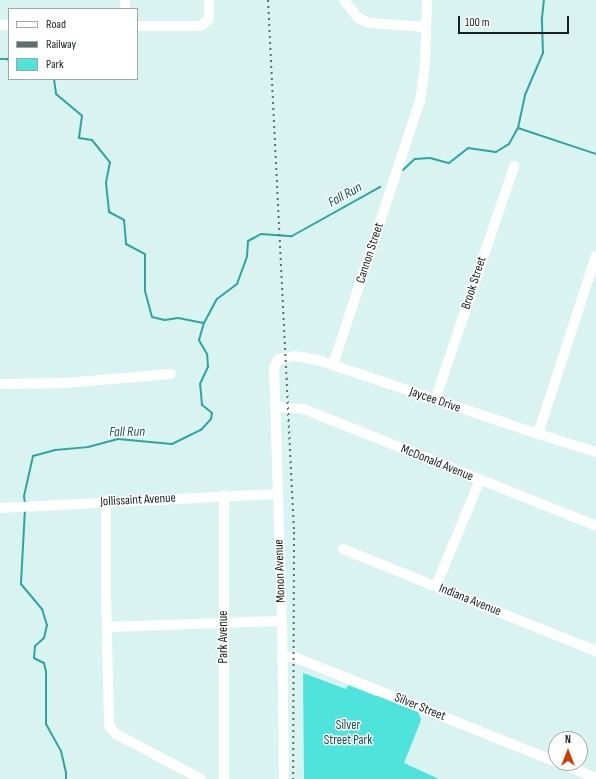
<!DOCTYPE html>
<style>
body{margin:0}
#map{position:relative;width:596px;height:779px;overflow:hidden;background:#d8f3f0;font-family:"Sofia Sans Condensed",sans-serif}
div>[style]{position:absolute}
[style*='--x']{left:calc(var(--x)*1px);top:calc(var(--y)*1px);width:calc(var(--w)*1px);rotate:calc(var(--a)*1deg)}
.green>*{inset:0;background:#4fe4db}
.stream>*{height:2px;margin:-1px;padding:0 1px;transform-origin:1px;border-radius:1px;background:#2da69f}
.minor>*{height:10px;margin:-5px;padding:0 5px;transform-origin:5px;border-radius:5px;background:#fff}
.rail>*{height:2px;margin-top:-1px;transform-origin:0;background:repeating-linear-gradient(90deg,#5d6e6c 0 2px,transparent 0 6px)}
span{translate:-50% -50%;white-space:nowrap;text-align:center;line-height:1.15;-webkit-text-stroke:3px #fff;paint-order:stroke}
.street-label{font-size:13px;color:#16201f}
.park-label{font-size:13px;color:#0a4f4b}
.water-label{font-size:14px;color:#135551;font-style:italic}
.legend{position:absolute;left:8px;top:8px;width:130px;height:72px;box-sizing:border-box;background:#fff;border:1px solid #a2a6a5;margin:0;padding:5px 7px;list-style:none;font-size:12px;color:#16201f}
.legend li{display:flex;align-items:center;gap:8px;height:20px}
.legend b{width:20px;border:1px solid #a2a6a5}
.north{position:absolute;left:548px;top:731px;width:40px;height:40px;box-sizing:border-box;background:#fff;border:1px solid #a2a6a5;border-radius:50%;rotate:0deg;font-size:11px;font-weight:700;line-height:16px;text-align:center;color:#16201f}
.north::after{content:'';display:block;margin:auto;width:14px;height:18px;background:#c74000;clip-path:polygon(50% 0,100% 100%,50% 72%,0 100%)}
.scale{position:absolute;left:458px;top:16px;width:111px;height:18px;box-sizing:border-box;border:2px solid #16201f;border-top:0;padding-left:5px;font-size:12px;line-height:14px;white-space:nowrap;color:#16201f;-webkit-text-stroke:3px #fff;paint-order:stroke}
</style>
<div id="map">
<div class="green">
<i style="clip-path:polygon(303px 673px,346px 689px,348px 685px,376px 696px,379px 696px,418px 712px,421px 719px,420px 723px,404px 763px,439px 779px,304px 779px)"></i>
</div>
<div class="stream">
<i style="--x:0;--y:59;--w:8;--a:0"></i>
<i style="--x:8;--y:59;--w:3;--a:72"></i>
<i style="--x:54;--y:79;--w:15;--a:82"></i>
<i style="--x:56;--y:94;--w:34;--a:40"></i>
<i style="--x:82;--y:116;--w:22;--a:98"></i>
<i style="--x:79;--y:138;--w:13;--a:9"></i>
<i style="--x:92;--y:140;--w:28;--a:51"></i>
<i style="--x:110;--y:162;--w:21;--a:101"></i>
<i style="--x:106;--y:183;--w:29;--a:84"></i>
<i style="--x:109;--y:212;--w:17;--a:28"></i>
<i style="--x:124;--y:220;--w:24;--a:85"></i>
<i style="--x:126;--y:244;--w:21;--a:28"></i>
<i style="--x:145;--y:254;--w:37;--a:90"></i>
<i style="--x:145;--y:291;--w:27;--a:75"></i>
<i style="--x:152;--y:317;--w:13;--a:13"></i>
<i style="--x:165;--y:320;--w:13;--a:-9"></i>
<i style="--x:178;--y:318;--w:26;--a:11"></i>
<i style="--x:518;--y:128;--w:82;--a:18.4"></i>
<i style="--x:403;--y:170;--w:16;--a:-43"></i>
<i style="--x:415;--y:159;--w:15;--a:-4"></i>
<i style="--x:430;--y:158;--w:20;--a:15"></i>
<i style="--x:449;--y:163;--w:24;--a:-38"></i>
<i style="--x:468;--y:148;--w:28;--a:8"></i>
<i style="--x:496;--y:152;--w:15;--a:-32"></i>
<i style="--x:509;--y:144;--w:18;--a:-61"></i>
<i style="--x:518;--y:128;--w:34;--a:-78"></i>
<i style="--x:525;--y:95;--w:46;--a:-66.8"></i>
<i style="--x:543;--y:53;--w:35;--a:-92"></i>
<i style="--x:542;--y:18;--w:18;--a:-84"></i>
<i style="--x:25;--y:503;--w:7;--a:-98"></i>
<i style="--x:24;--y:496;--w:41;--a:-77.3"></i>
<i style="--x:33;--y:456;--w:23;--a:-15"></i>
<i style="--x:55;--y:450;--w:33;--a:-5"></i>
<i style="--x:88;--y:447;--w:31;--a:-15"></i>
<i style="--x:118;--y:439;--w:54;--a:5.3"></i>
<i style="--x:172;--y:444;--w:32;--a:-26"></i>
<i style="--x:201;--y:430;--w:15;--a:-48"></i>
<i style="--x:211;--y:419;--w:6;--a:-81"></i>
<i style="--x:212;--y:413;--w:13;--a:-141"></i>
<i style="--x:202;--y:405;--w:21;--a:-95"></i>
<i style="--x:200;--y:384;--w:19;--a:-65"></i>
<i style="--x:208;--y:367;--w:13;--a:-94"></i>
<i style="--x:207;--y:354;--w:16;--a:-120"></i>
<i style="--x:199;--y:340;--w:18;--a:-74"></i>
<i style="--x:204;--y:323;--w:27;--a:-62"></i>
<i style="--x:217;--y:299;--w:25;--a:-37"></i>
<i style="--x:237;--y:284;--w:30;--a:-70"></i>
<i style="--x:247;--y:256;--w:15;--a:-86"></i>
<i style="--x:248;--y:241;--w:15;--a:-28"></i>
<i style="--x:261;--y:234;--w:31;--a:4"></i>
<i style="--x:292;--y:236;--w:101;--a:-29.1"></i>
<i style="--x:25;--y:509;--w:75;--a:93.1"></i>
<i style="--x:21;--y:584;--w:33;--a:50"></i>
<i style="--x:42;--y:609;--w:17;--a:73"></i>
<i style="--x:47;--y:625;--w:13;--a:103"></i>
<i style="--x:44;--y:638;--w:12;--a:138"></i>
<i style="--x:35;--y:646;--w:12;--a:95"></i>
<i style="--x:34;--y:658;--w:11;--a:27"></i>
<i style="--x:44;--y:663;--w:9;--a:77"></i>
<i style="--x:46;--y:672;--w:52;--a:90"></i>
<i style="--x:46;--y:724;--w:31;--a:61"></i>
<i style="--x:61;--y:751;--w:22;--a:77"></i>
<i style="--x:66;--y:772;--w:7;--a:90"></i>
</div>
<div class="minor">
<i style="--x:125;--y:0;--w:9;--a:90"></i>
<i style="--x:344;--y:0;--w:23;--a:52"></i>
<i style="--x:358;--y:18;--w:13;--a:23"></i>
<i style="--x:370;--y:23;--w:56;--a:4.1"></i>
<i style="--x:0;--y:25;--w:9;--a:0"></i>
<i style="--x:137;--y:26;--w:63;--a:0"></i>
<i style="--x:200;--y:26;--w:11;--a:-38"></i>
<i style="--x:209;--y:19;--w:19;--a:-90"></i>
<i style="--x:333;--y:365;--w:278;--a:-71.8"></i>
<i style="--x:420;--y:101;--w:37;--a:-82"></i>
<i style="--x:425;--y:64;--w:64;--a:-88.2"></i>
<i style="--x:0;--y:384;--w:65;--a:-0.9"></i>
<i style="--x:65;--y:383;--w:106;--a:-4.9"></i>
<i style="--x:435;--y:400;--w:247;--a:-71.3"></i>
<i style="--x:277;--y:407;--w:27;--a:4"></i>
<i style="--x:304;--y:409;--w:315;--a:21.8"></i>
<i style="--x:538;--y:434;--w:187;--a:-72"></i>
<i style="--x:224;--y:495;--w:284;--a:90"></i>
<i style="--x:106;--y:501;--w:92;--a:90"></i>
<i style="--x:106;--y:593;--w:133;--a:88.7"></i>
<i style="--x:109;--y:726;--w:11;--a:49"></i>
<i style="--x:116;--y:734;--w:96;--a:27.9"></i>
<i style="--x:0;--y:508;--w:277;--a:-2.9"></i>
<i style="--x:343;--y:549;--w:273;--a:22"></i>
<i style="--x:436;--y:586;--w:115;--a:-67.5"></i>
<i style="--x:107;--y:627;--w:175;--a:-2"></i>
<i style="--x:282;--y:657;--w:12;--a:0"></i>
<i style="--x:294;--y:657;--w:282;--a:21.8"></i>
<i style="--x:560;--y:763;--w:39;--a:23"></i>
<i style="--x:284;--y:779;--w:158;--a:-90.7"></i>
<i style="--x:282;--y:621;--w:253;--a:-91.8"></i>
<i style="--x:274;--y:368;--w:8;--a:-67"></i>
<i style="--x:277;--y:361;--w:3;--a:-45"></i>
<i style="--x:279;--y:359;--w:16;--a:-11"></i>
<i style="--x:295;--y:356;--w:23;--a:10"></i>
<i style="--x:318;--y:360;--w:232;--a:18.6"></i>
<i style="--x:538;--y:434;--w:61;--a:17.2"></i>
</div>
<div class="rail">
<i style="--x:268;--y:0;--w:533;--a:87.2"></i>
<i style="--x:294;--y:532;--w:247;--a:90.2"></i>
</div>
<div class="street-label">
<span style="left:370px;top:253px;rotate:-72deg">Cannon Street</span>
<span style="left:474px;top:283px;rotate:-72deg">Brook Street</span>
<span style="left:435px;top:400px;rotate:19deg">Jaycee Drive</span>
<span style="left:437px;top:463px;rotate:22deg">McDonald Avenue</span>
<span style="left:138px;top:500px;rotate:-3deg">Jollissaint Avenue</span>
<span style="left:280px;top:571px;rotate:-92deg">Monon Avenue</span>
<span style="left:470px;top:600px;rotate:22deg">Indiana Avenue</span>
<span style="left:223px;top:637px;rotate:-90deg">Park Avenue</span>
<span style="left:420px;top:707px;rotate:22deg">Silver Street</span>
</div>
<div class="park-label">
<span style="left:348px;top:733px">Silver<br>Street Park</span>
</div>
<div class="water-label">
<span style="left:345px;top:195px;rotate:-29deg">Fall Run</span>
<span style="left:127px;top:432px;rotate:-1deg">Fall Run</span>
</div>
<ul class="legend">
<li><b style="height:5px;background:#fff"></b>Road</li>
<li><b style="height:5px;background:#5d6e6c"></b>Railway</li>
<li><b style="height:11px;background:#4fe4db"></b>Park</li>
</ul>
<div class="north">N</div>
<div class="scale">100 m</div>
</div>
